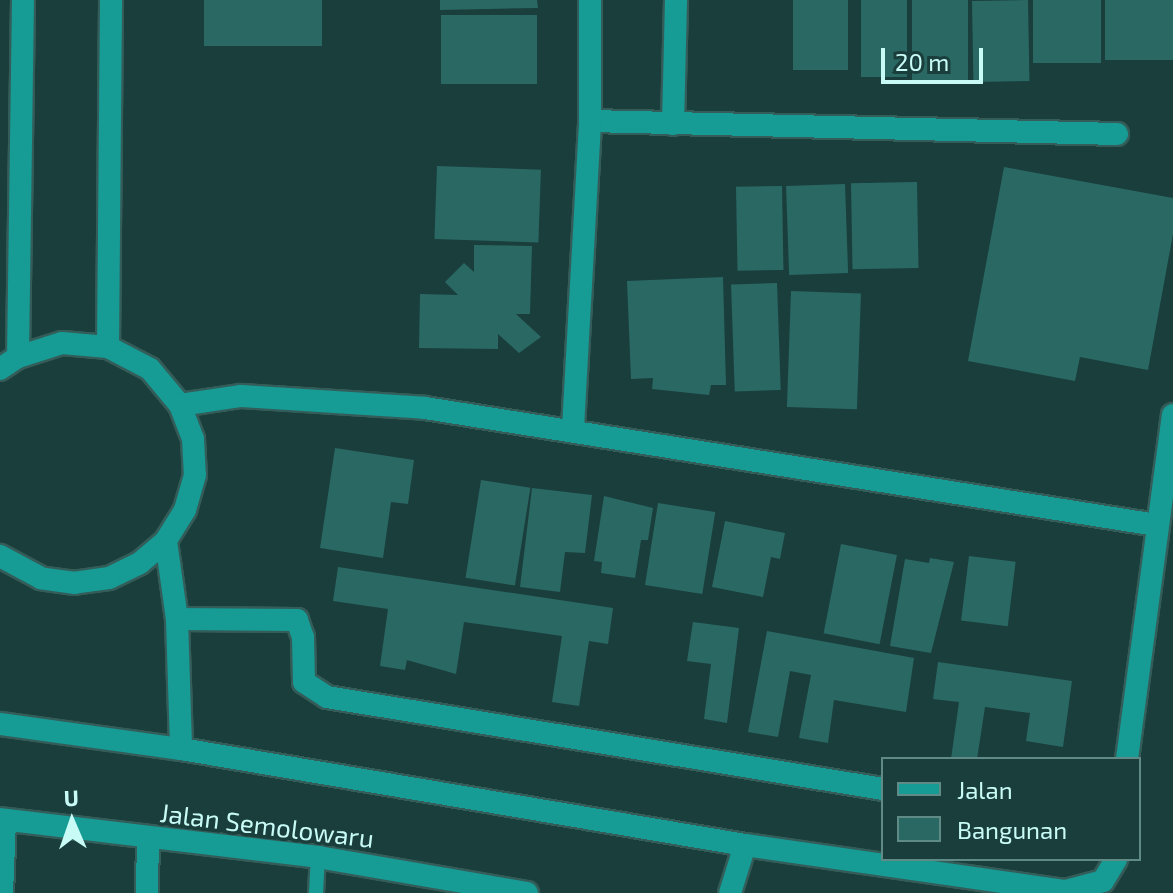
<!DOCTYPE html>
<style>
body{margin:0}
#map{position:relative;width:1173px;height:893px;overflow:hidden;background:#1a3e3b;font-family:"Exo 2",sans-serif}
div>[style]{position:absolute}
[style*='--x']{left:calc(var(--x)*1px);top:calc(var(--y)*1px);width:calc(var(--w)*1px);rotate:calc(var(--a)*1deg)}
.building>*{inset:0;background:#2a6864;transform-origin:0 0}
.roads{filter:drop-shadow(2px 0 #345c59) drop-shadow(-2px 0 #345c59) drop-shadow(0 2px #345c59) drop-shadow(0 -2px #345c59)}
.service>*{height:14px;margin:-7px;padding:0 7px;transform-origin:7px;border-radius:7px;background:#169b95}
.minor>*{height:22px;margin:-11px;padding:0 11px;transform-origin:11px;border-radius:11px;background:#169b95}
.secondary>*{height:22px;margin:-11px;padding:0 11px;transform-origin:11px;border-radius:11px;background:#169b95}
span{translate:-50% -50%;white-space:nowrap;text-align:center;line-height:1.15;-webkit-text-stroke:7px #1a3e3b;paint-order:stroke}
.street-label{font-size:26px;color:#c8fbf6}
.legend{position:absolute;left:881px;top:757px;width:260px;height:104px;box-sizing:border-box;background:#1a3e3b;border:2px solid #608a86;margin:0;padding:10px 14px;list-style:none;font-size:24px;color:#c8fbf6}
.legend li{display:flex;align-items:center;gap:16px;height:40px}
.legend b{width:40px;border:2px solid #608a86}
.north{position:absolute;left:32px;top:781px;width:80px;height:80px;-webkit-text-stroke:6px #1a3e3b;paint-order:stroke;rotate:358deg;font-size:22px;font-weight:700;line-height:32px;text-align:center;color:#c8fbf6}
.north::after{content:'';display:block;margin:auto;width:28px;height:36px;background:#c8fbf6;clip-path:polygon(50% 0,100% 100%,50% 72%,0 100%)}
.scale{position:absolute;left:881px;top:48px;width:102px;height:36px;box-sizing:border-box;border:4px solid #c8fbf6;border-top:0;padding-left:10px;font-size:24px;line-height:28px;white-space:nowrap;color:#c8fbf6;-webkit-text-stroke:6px #1a3e3b;paint-order:stroke}
</style>
<div id="map">
<div class="building">
<i style="left:204px;top:0;width:118px;height:46px"></i>
<i style="clip-path:polygon(440px 0,537px 0,538px 8px,440px 10px)"></i>
<i style="left:793px;top:0;width:55px;height:70px"></i>
<i style="left:861px;top:0;width:46px;height:77px"></i>
<i style="left:912px;top:0;width:56px;height:81px"></i>
<i style="left:1028px;top:0;width:81px;height:56px;rotate:89deg"></i>
<i style="left:1033px;top:0;width:68px;height:63px"></i>
<i style="left:1105px;top:0;width:68px;height:60px"></i>
<i style="left:537px;top:15px;width:69px;height:96px;rotate:90deg"></i>
<i style="left:437px;top:166px;width:104px;height:73px;rotate:2deg"></i>
<i style="clip-path:polygon(1004px 167px,1173px 198px,1173px 234px,1148px 370px,1080px 357px,1075px 381px,968px 361px)"></i>
<i style="left:917px;top:182px;width:86px;height:66px;rotate:89deg"></i>
<i style="left:845px;top:184px;width:89px;height:59px;rotate:88deg"></i>
<i style="left:782px;top:186px;width:84px;height:46px;rotate:89deg"></i>
<i style="clip-path:polygon(474px 245px,532px 246px,530px 314px,516px 314px,541px 337px,519px 353px,498px 334px,498px 349px,419px 348px,420px 294px,458px 295px,445px 282px,464px 263px,474px 272px)"></i>
<i style="clip-path:polygon(723px 277px,726px 385px,711px 385px,709px 395px,652px 389px,653px 378px,631px 379px,627px 281px)"></i>
<i style="left:777px;top:283px;width:107px;height:46px;rotate:88deg"></i>
<i style="left:791px;top:291px;width:70px;height:116px;rotate:2deg"></i>
<i style="clip-path:polygon(335px 448px,414px 460px,408px 504px,391px 502px,383px 558px,320px 548px)"></i>
<i style="left:481px;top:480px;width:50px;height:99px;rotate:9deg"></i>
<i style="clip-path:polygon(532px 488px,592px 495px,585px 553px,565px 552px,560px 592px,520px 587px)"></i>
<i style="clip-path:polygon(604px 496px,653px 508px,648px 540px,641px 540px,635px 578px,601px 573px,602px 562px,594px 561px)"></i>
<i style="left:658px;top:503px;width:58px;height:83px;rotate:9deg"></i>
<i style="clip-path:polygon(725px 521px,785px 533px,780px 559px,771px 557px,763px 597px,712px 587px)"></i>
<i style="left:841px;top:544px;width:57px;height:91px;rotate:11deg"></i>
<i style="left:969px;top:556px;width:47px;height:65px;rotate:7deg"></i>
<i style="clip-path:polygon(930px 558px,954px 562px,931px 653px,890px 646px,905px 559px,929px 563px)"></i>
<i style="clip-path:polygon(338px 567px,613px 608px,608px 644px,589px 641px,579px 706px,552px 702px,562px 636px,464px 622px,456px 674px,407px 660px,405px 670px,380px 666px,388px 609px,333px 601px)"></i>
<i style="clip-path:polygon(693px 622px,739px 628px,727px 723px,704px 719px,711px 664px,687px 661px)"></i>
<i style="clip-path:polygon(767px 631px,914px 658px,906px 712px,834px 700px,828px 743px,799px 738px,811px 675px,790px 671px,778px 737px,748px 732px)"></i>
<i style="clip-path:polygon(938px 662px,1072px 681px,1063px 747px,1026px 741px,1030px 713px,985px 707px,977px 759px,951px 759px,959px 702px,933px 699px)"></i>
</div>
<div class="roads">
<div class="service">
<i style="--x:316;--y:893;--w:36;--a:-87"></i>
</div>
<div class="minor">
<i style="--x:590;--y:121;--w:527;--a:1.41"></i>
<i style="--x:673;--y:124;--w:124;--a:-88.6"></i>
<i style="--x:108;--y:347;--w:347;--a:-89.5"></i>
<i style="--x:18;--y:357;--w:357;--a:-89.2"></i>
<i style="--x:0;--y:369;--w:22;--a:-34"></i>
<i style="--x:18;--y:357;--w:46;--a:-17.7"></i>
<i style="--x:62;--y:343;--w:46;--a:5"></i>
<i style="--x:108;--y:347;--w:47;--a:27.6"></i>
<i style="--x:150;--y:369;--w:47;--a:50.2"></i>
<i style="--x:180;--y:405;--w:36;--a:69"></i>
<i style="--x:193;--y:439;--w:36;--a:87"></i>
<i style="--x:195;--y:475;--w:36;--a:106"></i>
<i style="--x:185;--y:510;--w:36;--a:122"></i>
<i style="--x:166;--y:541;--w:34;--a:140"></i>
<i style="--x:140;--y:563;--w:34;--a:154"></i>
<i style="--x:109;--y:578;--w:34;--a:172"></i>
<i style="--x:75;--y:583;--w:34;--a:-172"></i>
<i style="--x:41;--y:578;--w:47;--a:-151.8"></i>
<i style="--x:180;--y:405;--w:62;--a:-8.4"></i>
<i style="--x:241;--y:396;--w:184;--a:3.7"></i>
<i style="--x:425;--y:408;--w:740;--a:9.09"></i>
<i style="--x:573;--y:428;--w:307;--a:-86.8"></i>
<i style="--x:590;--y:121;--w:121;--a:-90"></i>
<i style="--x:166;--y:541;--w:79;--a:82"></i>
<i style="--x:177;--y:619;--w:130;--a:88.2"></i>
<i style="--x:177;--y:619;--w:120;--a:0.5"></i>
<i style="--x:297;--y:620;--w:18;--a:71"></i>
<i style="--x:303;--y:637;--w:45;--a:88.7"></i>
<i style="--x:304;--y:682;--w:27;--a:33"></i>
<i style="--x:327;--y:697;--w:564;--a:9.4"></i>
<i style="--x:0;--y:724;--w:183;--a:7.9"></i>
<i style="--x:181;--y:749;--w:572;--a:9.66"></i>
<i style="--x:745;--y:845;--w:324;--a:8.2"></i>
<i style="--x:1066;--y:891;--w:38;--a:-15"></i>
<i style="--x:1103;--y:881;--w:26;--a:-59"></i>
<i style="--x:1127;--y:759;--w:347;--a:-82.4"></i>
<i style="--x:2;--y:893;--w:73;--a:-87.6"></i>
<i style="--x:147;--y:893;--w:55;--a:-89"></i>
<i style="--x:730;--y:893;--w:50;--a:-72.6"></i>
</div>
<div class="secondary">
<i style="--x:0;--y:819;--w:320;--a:6.8"></i>
<i style="--x:318;--y:857;--w:212;--a:9.8"></i>
</div>
</div>
<div class="street-label">
<span style="left:267px;top:825px;rotate:7deg">Jalan Semolowaru</span>
</div>
<ul class="legend">
<li><b style="height:10px;background:#169b95"></b>Jalan</li>
<li><b style="height:22px;background:#2a6864"></b>Bangunan</li>
</ul>
<div class="north">U</div>
<div class="scale">20 m</div>
</div>
